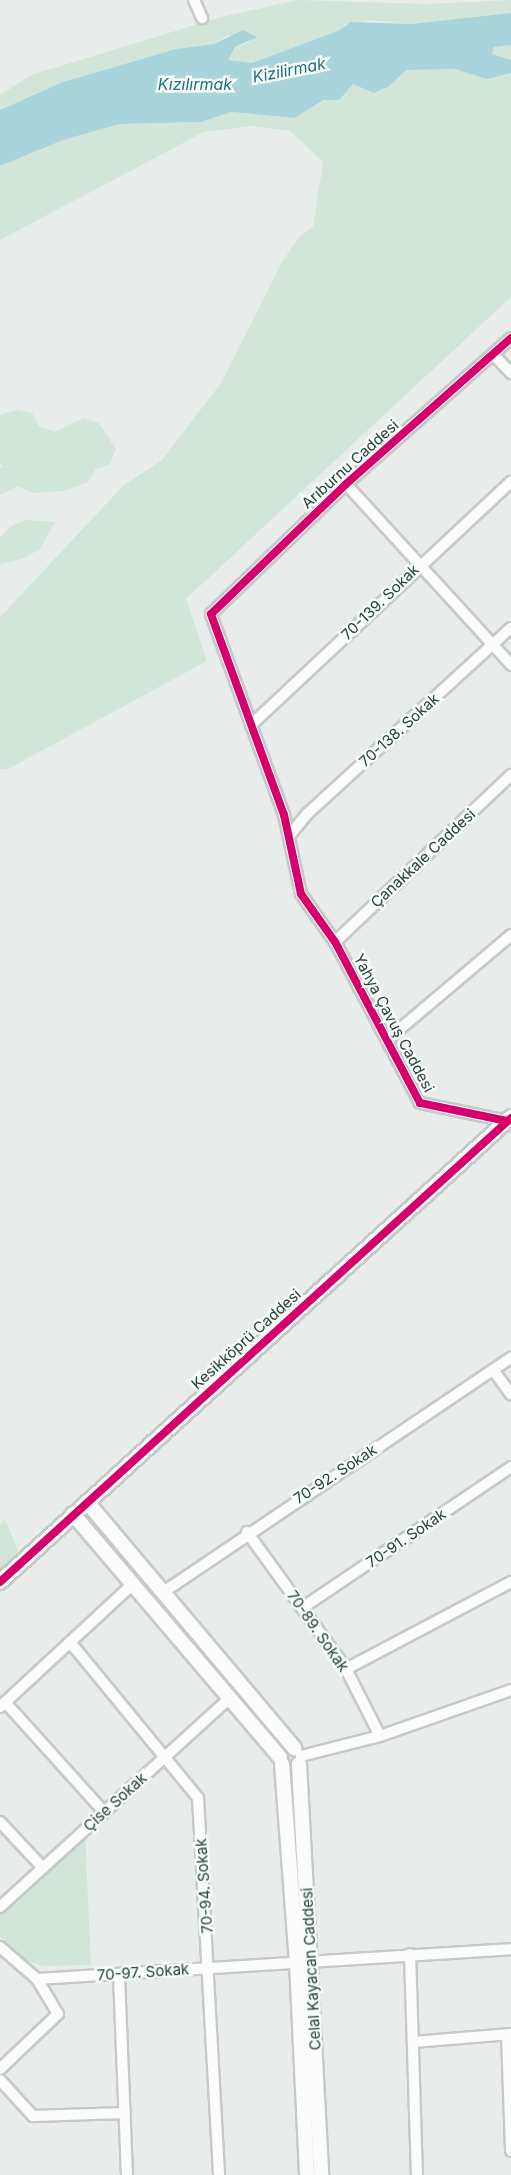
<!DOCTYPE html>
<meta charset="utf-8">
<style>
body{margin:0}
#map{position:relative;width:511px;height:2175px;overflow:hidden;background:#e8edeb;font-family:Inter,sans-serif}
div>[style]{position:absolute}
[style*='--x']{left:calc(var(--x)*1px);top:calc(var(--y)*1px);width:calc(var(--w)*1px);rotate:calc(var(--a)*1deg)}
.green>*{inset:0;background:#d1e6d8}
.water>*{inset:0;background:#a9d4db}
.roads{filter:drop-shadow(2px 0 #c5cac8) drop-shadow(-2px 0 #c5cac8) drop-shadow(0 2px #c5cac8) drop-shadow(0 -2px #c5cac8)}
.minor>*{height:10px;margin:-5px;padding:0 5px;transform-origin:5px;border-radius:5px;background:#fcfcfc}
.tertiary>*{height:14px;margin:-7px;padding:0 7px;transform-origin:7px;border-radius:7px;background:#fcfcfc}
.cycleway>*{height:8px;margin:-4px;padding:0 4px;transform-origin:4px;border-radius:4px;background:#d6006c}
span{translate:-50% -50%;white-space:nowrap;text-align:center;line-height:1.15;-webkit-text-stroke:5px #f7fbf9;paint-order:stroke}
.street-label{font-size:15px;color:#24423a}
.water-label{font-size:16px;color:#1c6f80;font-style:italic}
</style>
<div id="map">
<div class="green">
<i style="clip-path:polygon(298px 0,427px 4px,511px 0,511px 13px,411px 24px,367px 20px,344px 25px,339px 31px,252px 63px,228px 60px,235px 47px,250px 42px,228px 35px,214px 44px,176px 49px,63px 82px,0 110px,0 95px,31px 75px,221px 17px)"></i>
<i style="clip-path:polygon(511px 45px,511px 60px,492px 54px,494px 47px)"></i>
<i style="clip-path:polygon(455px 69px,487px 79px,511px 73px,511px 297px,186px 599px,207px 661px,8px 769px,0 769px,0 617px,123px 486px,162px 460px,221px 383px,282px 262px,300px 236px,313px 227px,323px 162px,290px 131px,251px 126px,204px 132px,0 240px,0 166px,63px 140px,120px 124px,201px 122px,231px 112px,295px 118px,354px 84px,374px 93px,388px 87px,405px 70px)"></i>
<i style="clip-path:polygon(17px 410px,32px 413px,39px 426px,54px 432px,84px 418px,99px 423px,116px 449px,110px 464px,96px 469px,88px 482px,64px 491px,32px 493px,18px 486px,0 495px,0 467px,4px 468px,0 463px,0 415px)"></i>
<i style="clip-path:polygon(25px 520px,55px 522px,40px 549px,23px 559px,0 564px,0 538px,11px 526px)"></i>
<i style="clip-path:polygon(5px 1519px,19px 1554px,0 1570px,0 1525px)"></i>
<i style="clip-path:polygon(85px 1835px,91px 1965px,44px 1966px,27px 1961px,0 1936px,0 1912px)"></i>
</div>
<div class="water">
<i style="clip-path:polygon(511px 13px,511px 45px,494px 47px,492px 54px,511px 60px,511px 73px,487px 79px,455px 69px,406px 70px,388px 87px,374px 93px,353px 84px,339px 100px,324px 100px,295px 118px,231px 112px,201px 122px,120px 124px,63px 140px,0 166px,0 110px,63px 82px,176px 49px,214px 44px,243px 30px,257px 37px,235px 47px,228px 60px,252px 63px,338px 31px,351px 22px,411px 24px)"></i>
</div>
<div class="roads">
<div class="minor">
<i style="--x:194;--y:0;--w:20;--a:66"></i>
<i style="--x:494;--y:355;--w:25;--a:47"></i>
<i style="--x:346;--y:484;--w:245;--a:47.6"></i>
<i style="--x:251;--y:725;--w:356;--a:-43.1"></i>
<i style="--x:290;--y:835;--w:27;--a:-51"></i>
<i style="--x:307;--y:814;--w:276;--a:-42.4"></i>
<i style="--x:335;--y:942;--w:243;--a:-43.5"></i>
<i style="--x:388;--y:1039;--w:161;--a:-40.2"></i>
<i style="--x:507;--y:1121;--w:89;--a:-168.3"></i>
<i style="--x:420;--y:1103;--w:182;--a:-117.8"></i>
<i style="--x:335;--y:942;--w:59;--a:-125.3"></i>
<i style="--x:301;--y:894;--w:81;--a:-102.1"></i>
<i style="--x:284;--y:815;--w:214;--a:-110"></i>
<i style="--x:211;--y:614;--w:187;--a:-43.9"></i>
<i style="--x:346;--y:484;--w:220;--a:-41.5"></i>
<i style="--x:494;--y:1371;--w:29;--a:54"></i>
<i style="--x:247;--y:1532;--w:169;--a:54.1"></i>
<i style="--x:346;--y:1669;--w:75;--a:63.1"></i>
<i style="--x:162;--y:1593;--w:421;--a:-34"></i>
<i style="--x:302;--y:1608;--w:252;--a:-34"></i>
<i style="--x:70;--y:1642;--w:202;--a:50.6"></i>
<i style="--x:198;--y:1798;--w:378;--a:86.8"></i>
<i style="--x:346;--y:1669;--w:187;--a:-27.8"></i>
<i style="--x:5;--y:1702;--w:148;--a:48"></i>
<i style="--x:0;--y:1707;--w:181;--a:-42.8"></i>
<i style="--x:301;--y:1756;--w:81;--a:-14.2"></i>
<i style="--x:380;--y:1736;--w:139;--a:-19.3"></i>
<i style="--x:0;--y:1822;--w:63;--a:46.9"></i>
<i style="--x:0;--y:1907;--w:311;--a:-42.3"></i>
<i style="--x:0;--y:1947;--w:49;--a:40.9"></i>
<i style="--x:37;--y:1979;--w:475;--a:-3.6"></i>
<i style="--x:410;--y:1954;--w:221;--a:88.2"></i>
<i style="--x:119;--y:1976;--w:199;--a:87.7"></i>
<i style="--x:507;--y:2035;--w:116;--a:88"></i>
<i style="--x:413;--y:2042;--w:98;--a:-4.7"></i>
<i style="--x:0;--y:2069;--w:80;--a:-43.5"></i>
<i style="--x:58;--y:2014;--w:41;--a:-121"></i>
<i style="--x:0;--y:2080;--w:49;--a:47.5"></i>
<i style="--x:33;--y:2116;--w:92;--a:-1.9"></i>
</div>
<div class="tertiary">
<i style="--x:87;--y:1502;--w:322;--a:49.9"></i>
<i style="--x:73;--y:1514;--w:319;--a:49.6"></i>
<i style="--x:0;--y:1582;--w:691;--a:-42.3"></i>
<i style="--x:282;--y:1764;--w:199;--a:85.7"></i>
<i style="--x:297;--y:1962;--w:213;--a:87.3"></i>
<i style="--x:299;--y:1764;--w:412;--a:86.9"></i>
</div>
</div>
<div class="cycleway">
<i style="--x:507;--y:1121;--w:89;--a:-168.3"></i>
<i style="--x:420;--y:1103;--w:182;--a:-117.8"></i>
<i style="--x:335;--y:942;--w:59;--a:-125.3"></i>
<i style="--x:301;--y:894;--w:81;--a:-102.1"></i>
<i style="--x:284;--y:815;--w:214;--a:-110"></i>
<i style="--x:211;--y:614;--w:187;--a:-43.9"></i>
<i style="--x:346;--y:484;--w:220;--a:-41.5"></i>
<i style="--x:0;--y:1582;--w:690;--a:-42.24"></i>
</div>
<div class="street-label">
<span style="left:350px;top:464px;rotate:-42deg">Arıburnu Caddesi</span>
<span style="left:380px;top:602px;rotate:-44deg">70-139. Sokak</span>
<span style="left:399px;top:730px;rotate:-42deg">70-138. Sokak</span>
<span style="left:423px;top:858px;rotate:-43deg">Çanakkale Caddesi</span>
<span style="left:394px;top:1023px;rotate:62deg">Yahya Çavuş Caddesi</span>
<span style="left:246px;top:1339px;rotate:-42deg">Kesikköprü Caddesi</span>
<span style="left:335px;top:1474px;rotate:-33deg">70-92. Sokak</span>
<span style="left:406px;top:1538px;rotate:-34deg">70-91. Sokak</span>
<span style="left:318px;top:1631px;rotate:55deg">70-89. Sokak</span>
<span style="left:115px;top:1802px;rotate:-42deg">Çise Sokak</span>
<span style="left:204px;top:1886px;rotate:-94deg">70-94. Sokak</span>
<span style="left:311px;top:1969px;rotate:-93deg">Celal Kayacan Caddesi</span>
<span style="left:143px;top:1972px;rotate:-4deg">70-97. Sokak</span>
</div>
<div class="water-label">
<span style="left:289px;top:70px;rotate:-11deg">Kizilirmak</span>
<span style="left:195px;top:84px">Kızılırmak</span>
</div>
</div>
